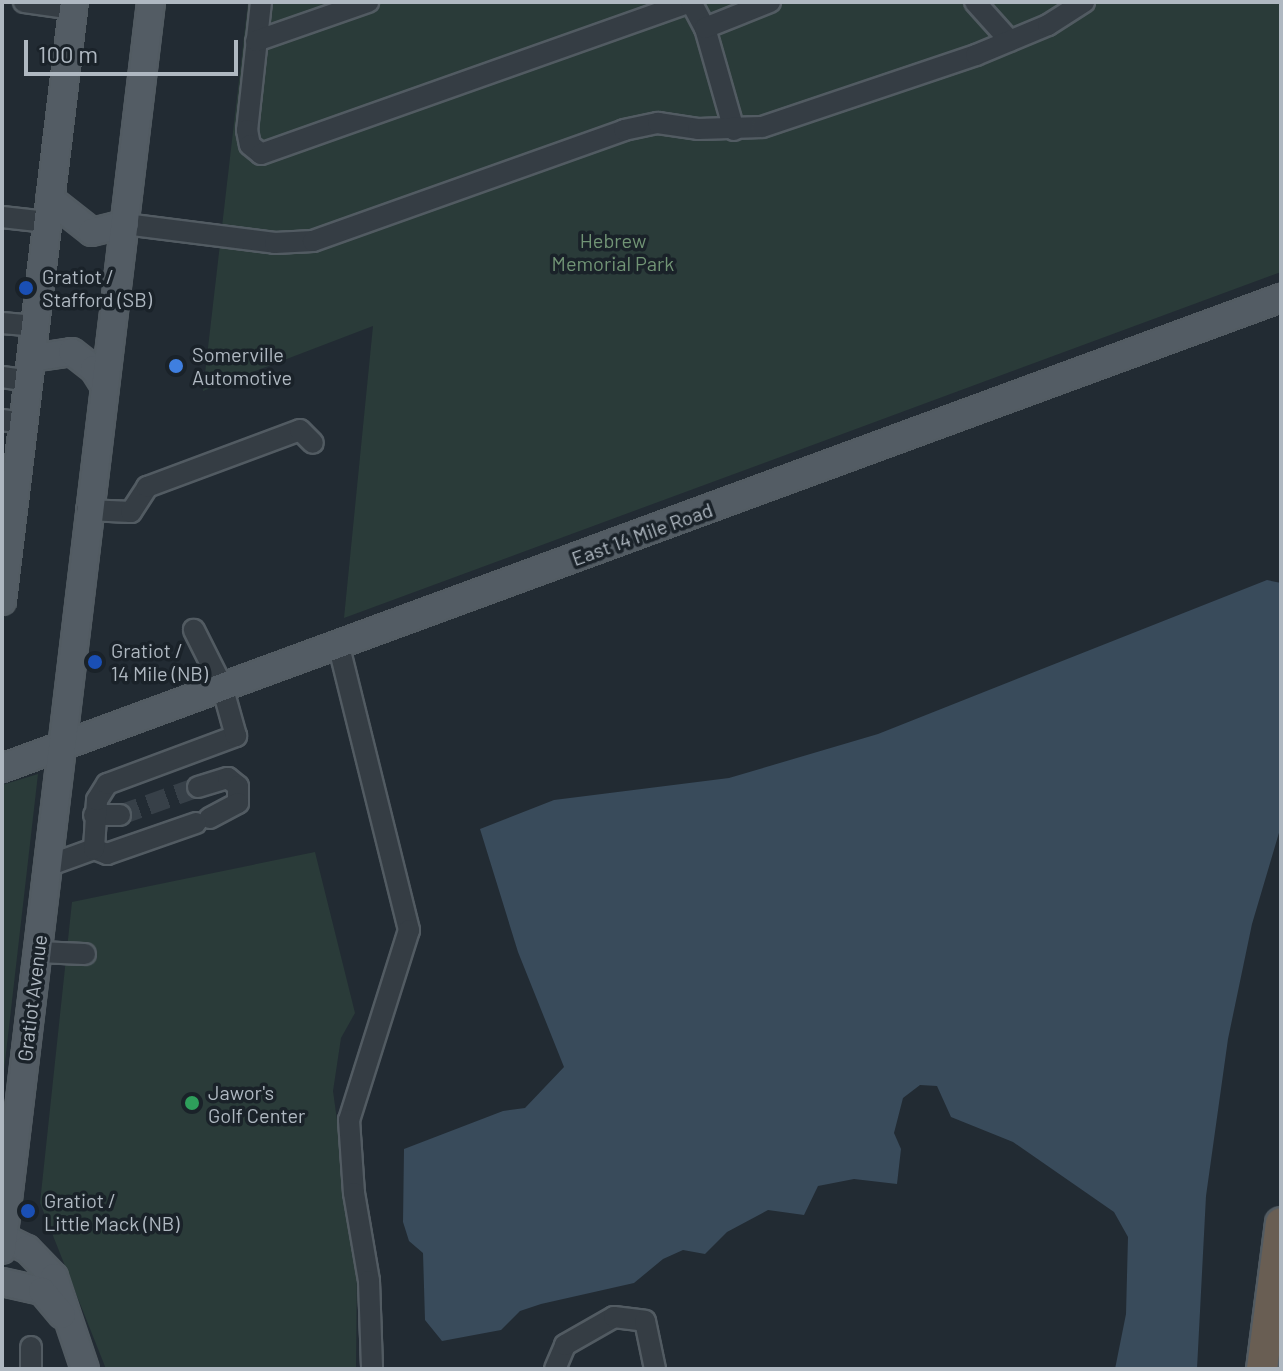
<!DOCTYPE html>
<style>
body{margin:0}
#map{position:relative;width:1283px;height:1371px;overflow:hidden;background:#222b33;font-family:Barlow,sans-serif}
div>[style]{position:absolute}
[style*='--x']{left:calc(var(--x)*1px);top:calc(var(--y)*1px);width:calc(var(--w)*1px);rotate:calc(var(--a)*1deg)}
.green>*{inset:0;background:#2a3b39}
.water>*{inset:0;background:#394b5b}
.minor-tunnel>*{height:20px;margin-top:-10px;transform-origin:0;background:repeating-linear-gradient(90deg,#374048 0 20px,transparent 0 30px)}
.roads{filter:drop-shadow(2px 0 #525b62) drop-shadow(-2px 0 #525b62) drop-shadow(0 2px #525b62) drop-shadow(0 -2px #525b62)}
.minor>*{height:20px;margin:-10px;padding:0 10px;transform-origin:10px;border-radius:10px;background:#353d44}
.major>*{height:26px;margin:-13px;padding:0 13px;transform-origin:13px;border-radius:13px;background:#535c64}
.highway>*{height:30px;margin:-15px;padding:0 15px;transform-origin:15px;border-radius:15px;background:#695e53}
.dots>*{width:22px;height:22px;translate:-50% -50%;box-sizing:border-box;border:4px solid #1a2229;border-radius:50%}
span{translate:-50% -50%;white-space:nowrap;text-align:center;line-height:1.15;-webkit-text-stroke:7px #1a2229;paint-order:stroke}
.park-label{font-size:20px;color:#719475}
.poi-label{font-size:20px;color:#afb8c1}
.left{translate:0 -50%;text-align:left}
.street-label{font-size:20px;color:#afb8c1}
.frame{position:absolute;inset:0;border:4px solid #afb8c1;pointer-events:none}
.scale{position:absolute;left:24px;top:40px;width:214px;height:36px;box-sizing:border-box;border:4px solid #afb8c1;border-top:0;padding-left:10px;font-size:24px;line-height:28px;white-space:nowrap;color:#afb8c1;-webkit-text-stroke:6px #1a2229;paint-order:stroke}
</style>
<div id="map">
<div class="green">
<i style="clip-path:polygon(248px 2px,1281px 2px,1281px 272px,344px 618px,373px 326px,203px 391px)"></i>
<i style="clip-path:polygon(38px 774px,2px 1088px,2px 785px)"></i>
<i style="clip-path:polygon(315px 852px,355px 1013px,341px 1038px,333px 1091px,357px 1267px,356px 1369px,106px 1369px,40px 1203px,72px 902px)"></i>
</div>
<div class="water">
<i style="clip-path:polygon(1267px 580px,1281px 583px,1281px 826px,1252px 924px,1228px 1039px,1206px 1196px,1197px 1369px,1115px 1369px,1126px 1314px,1128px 1237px,1114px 1212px,1013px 1142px,951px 1117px,937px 1086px,920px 1085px,903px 1098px,894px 1133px,901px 1149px,897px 1184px,854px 1179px,818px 1186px,804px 1215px,768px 1210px,727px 1232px,705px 1254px,683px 1250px,663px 1259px,634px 1283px,541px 1304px,520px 1311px,501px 1330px,442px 1341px,425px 1320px,423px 1253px,409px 1241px,403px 1222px,404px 1149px,503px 1111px,525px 1108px,564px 1067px,518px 952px,480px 829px,554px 800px,729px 778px,878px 734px)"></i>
</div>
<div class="minor-tunnel">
<i style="--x:120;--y:815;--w:83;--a:-19.7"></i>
</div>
<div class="roads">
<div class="minor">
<i style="--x:24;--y:2;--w:49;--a:8.1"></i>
<i style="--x:261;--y:2;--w:129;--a:96.2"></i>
<i style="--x:247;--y:130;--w:15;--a:79"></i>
<i style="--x:250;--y:145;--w:14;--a:39"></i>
<i style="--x:261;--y:154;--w:456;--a:-19.5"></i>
<i style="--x:691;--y:2;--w:30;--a:62"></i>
<i style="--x:705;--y:28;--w:106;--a:74.1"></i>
<i style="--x:975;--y:2;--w:52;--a:48.1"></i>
<i style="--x:705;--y:28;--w:70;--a:-21.8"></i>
<i style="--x:256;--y:41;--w:119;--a:-19.2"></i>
<i style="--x:2;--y:217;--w:45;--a:6.3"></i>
<i style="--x:125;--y:224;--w:151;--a:7.2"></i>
<i style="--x:275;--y:243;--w:38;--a:-3"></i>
<i style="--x:313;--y:241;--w:330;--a:-19.6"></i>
<i style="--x:624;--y:130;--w:35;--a:-12"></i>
<i style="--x:658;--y:123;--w:40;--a:8.5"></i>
<i style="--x:698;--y:129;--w:64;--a:-1.8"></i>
<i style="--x:762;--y:127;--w:226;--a:-18.6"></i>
<i style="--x:976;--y:55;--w:78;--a:-22.6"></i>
<i style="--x:1048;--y:25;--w:43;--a:-32.6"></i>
<i style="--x:2;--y:323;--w:33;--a:5"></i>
<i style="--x:2;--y:377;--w:27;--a:8"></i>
<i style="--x:2;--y:420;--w:22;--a:8"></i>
<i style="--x:87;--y:510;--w:44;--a:2.6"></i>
<i style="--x:131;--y:512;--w:30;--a:-57"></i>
<i style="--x:147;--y:487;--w:163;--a:-20.4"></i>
<i style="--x:300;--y:430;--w:18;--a:45"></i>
<i style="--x:338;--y:643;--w:296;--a:76.1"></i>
<i style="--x:409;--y:930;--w:199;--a:107.5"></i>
<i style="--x:349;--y:1120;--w:73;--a:86.1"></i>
<i style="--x:354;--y:1193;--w:89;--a:80.3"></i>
<i style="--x:369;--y:1281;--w:88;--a:88"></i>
<i style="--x:198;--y:787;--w:31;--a:-17"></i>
<i style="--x:228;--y:778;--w:13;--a:39"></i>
<i style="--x:238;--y:786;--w:17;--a:90"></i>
<i style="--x:238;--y:803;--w:32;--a:152"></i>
<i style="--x:94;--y:815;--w:26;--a:0"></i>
<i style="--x:94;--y:849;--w:14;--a:21"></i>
<i style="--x:107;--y:854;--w:94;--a:-19.2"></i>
<i style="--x:47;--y:866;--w:50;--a:-19.9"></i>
<i style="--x:94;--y:849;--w:49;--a:-86.5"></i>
<i style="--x:97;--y:800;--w:19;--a:-58"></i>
<i style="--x:107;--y:784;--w:138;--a:-20.4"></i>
<i style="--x:236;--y:736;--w:52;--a:-105.6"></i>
<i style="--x:222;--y:686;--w:63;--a:-116.6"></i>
<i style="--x:37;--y:952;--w:48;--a:2.4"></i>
<i style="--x:31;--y:1369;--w:22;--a:-90"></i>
<i style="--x:555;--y:1369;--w:26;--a:-67"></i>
<i style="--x:565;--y:1345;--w:56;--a:-29.7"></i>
<i style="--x:614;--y:1317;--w:31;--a:7"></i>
<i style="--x:645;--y:1321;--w:49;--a:78.2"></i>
</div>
<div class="major">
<i style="--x:50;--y:199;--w:53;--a:38.2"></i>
<i style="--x:92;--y:232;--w:34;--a:-14"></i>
<i style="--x:32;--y:358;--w:40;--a:-8.5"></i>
<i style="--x:72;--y:352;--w:28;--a:38"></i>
<i style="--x:94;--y:369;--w:19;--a:58"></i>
<i style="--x:2;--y:601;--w:603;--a:-83.15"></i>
<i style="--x:2;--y:768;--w:1363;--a:-20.18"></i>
<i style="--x:4;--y:1238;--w:25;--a:26"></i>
<i style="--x:27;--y:1249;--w:39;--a:46"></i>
<i style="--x:54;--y:1277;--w:97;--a:71.4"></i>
<i style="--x:2;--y:1250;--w:1257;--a:-83.19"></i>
<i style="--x:2;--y:1282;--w:41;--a:12.7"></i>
<i style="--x:42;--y:1291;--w:31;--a:50"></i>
</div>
<div class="highway">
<i style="--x:1262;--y:1369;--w:147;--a:-82.6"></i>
</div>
</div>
<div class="dots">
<i style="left:26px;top:288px;background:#1a4fb4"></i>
<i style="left:176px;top:366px;background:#3f7fe0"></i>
<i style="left:95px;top:662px;background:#1a4fb4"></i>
<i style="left:192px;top:1103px;background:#2e9e5b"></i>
<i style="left:28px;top:1211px;background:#1a4fb4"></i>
</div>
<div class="park-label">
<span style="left:613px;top:252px">Hebrew<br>Memorial Park</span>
</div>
<div class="poi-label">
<span class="left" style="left:42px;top:288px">Gratiot /<br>Stafford (SB)</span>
<span class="left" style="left:192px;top:366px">Somerville<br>Automotive</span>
<span class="left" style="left:111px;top:662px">Gratiot /<br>14 Mile (NB)</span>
<span class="left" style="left:208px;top:1104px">Jawor's<br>Golf Center</span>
<span class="left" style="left:44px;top:1212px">Gratiot /<br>Little Mack (NB)</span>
</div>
<div class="street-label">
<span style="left:642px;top:534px;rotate:-20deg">East 14 Mile Road</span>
<span style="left:32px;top:998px;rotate:-83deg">Gratiot Avenue</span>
</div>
<div class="frame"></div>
<div class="scale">100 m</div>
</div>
